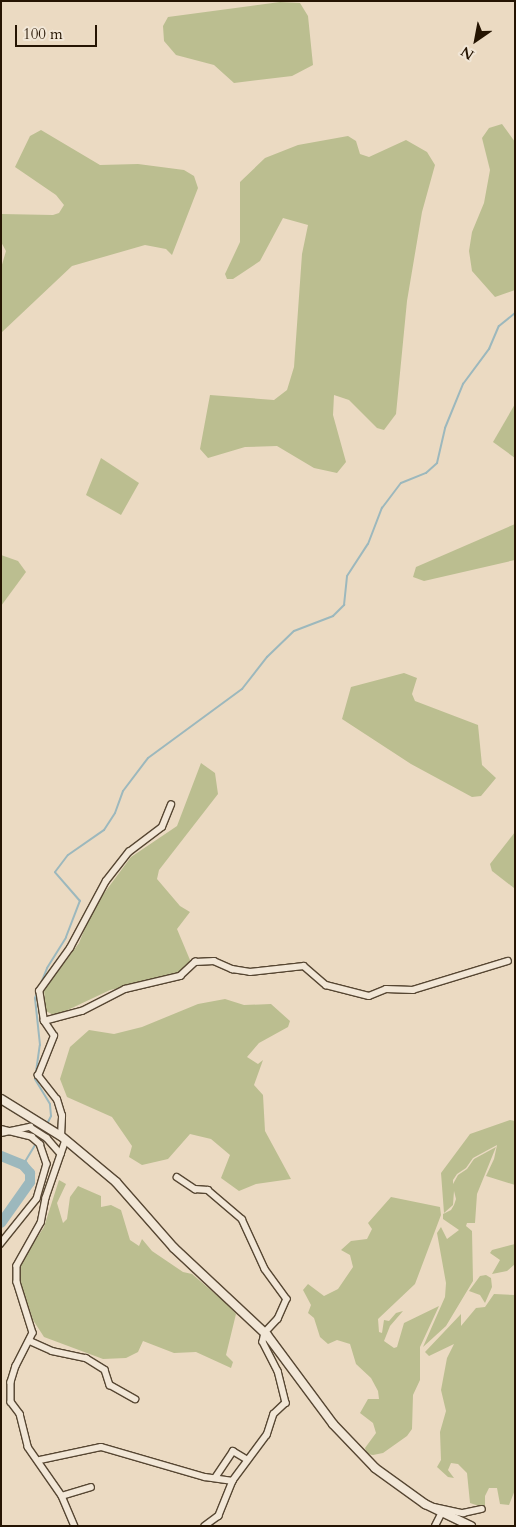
<!DOCTYPE html>
<style>
body{margin:0}
#map{position:relative;width:516px;height:1527px;overflow:hidden;background:#ebdac2;font-family:Cardo,serif}
div>[style]{position:absolute}
[style*='--x']{left:calc(var(--x)*1px);top:calc(var(--y)*1px);width:calc(var(--w)*1px);rotate:calc(var(--a)*1deg)}
.green>*{inset:0;background:#bbbe90}
.stream>*{height:2px;margin:-1px;padding:0 1px;transform-origin:1px;border-radius:1px;background:#9cb8bd}
.river>*{height:10px;margin:-5px;padding:0 5px;transform-origin:5px;border-radius:5px;background:#9cb8bd}
.roads{filter:drop-shadow(1px 0 #564632) drop-shadow(-1px 0 #564632) drop-shadow(0 1px #564632) drop-shadow(0 -1px #564632)}
.street>*{height:5.5px;margin:-2.75px;padding:0 2.75px;transform-origin:2.75px;border-radius:2.75px;background:#f2e7d7}
.secondary>*{height:8px;margin:-4px;padding:0 4px;transform-origin:4px;border-radius:4px;background:#f2e7d7}
span{translate:-50% -50%;white-space:nowrap;text-align:center;line-height:1.15;-webkit-text-stroke:4.5px #f2e7d7;paint-order:stroke}
.frame{position:absolute;inset:0;border:2px solid #251402;pointer-events:none}
.north{position:absolute;left:451px;top:15px;width:50px;height:50px;-webkit-text-stroke:4px #f2e7d7;paint-order:stroke;rotate:213deg;font-size:14px;font-weight:700;line-height:20px;text-align:center;color:#251402}
.north::after{content:'';display:block;margin:auto;width:18px;height:22px;background:#251402;clip-path:polygon(50% 0,100% 100%,50% 72%,0 100%)}
.scale{position:absolute;left:15px;top:25px;width:82px;height:22px;box-sizing:border-box;border:2px solid #251402;border-top:0;padding-left:6px;font-size:15px;line-height:18px;white-space:nowrap;color:#251402;-webkit-text-stroke:4px #f2e7d7;paint-order:stroke}
</style>
<div id="map">
<div class="green">
<i style="clip-path:polygon(280px 2px,300px 3px,308px 16px,313px 65px,292px 76px,234px 83px,214px 65px,176px 55px,164px 41px,163px 26px,168px 17px)"></i>
<i style="clip-path:polygon(502px 124px,515px 142px,515px 290px,495px 297px,472px 271px,469px 251px,472px 232px,484px 203px,490px 170px,482px 138px,489px 128px)"></i>
<i style="clip-path:polygon(41px 130px,100px 165px,138px 164px,184px 170px,194px 176px,198px 188px,172px 255px,166px 249px,145px 245px,72px 266px,1px 333px,1px 268px,6px 251px,1px 242px,1px 214px,53px 215px,59px 213px,64px 205px,56px 195px,15px 167px,30px 136px)"></i>
<i style="clip-path:polygon(348px 136px,356px 141px,360px 154px,369px 157px,406px 140px,427px 152px,435px 165px,422px 212px,407px 301px,396px 414px,384px 430px,377px 428px,349px 400px,334px 395px,333px 415px,346px 462px,337px 473px,314px 468px,277px 446px,245px 447px,208px 458px,200px 449px,210px 395px,274px 400px,287px 390px,294px 367px,302px 254px,308px 225px,283px 218px,260px 261px,233px 279px,227px 279px,225px 274px,240px 242px,240px 182px,265px 158px,298px 145px)"></i>
<i style="clip-path:polygon(515px 404px,515px 458px,493px 442px)"></i>
<i style="clip-path:polygon(101px 458px,139px 483px,121px 515px,86px 495px)"></i>
<i style="clip-path:polygon(515px 524px,515px 560px,424px 581px,413px 577px,416px 567px)"></i>
<i style="clip-path:polygon(1px 555px,18px 561px,26px 572px,1px 606px)"></i>
<i style="clip-path:polygon(404px 673px,417px 678px,412px 694px,415px 701px,478px 725px,482px 765px,496px 778px,481px 796px,472px 797px,411px 764px,342px 719px,351px 687px)"></i>
<i style="clip-path:polygon(201px 763px,215px 773px,218px 794px,159px 870px,157px 879px,180px 906px,190px 912px,177px 929px,190px 960px,187px 967px,176px 977px,110px 990px,55px 1016px,46px 1011px,44px 990px,79px 943px,93px 908px,131px 857px,177px 826px)"></i>
<i style="clip-path:polygon(515px 832px,515px 888px,514px 888px,492px 871px,490px 864px)"></i>
<i style="clip-path:polygon(225px 999px,244px 1005px,271px 1004px,290px 1021px,288px 1027px,259px 1043px,247px 1057px,258px 1064px,263px 1060px,254px 1085px,263px 1095px,265px 1131px,291px 1179px,256px 1184px,239px 1191px,221px 1178px,230px 1155px,211px 1139px,190px 1134px,168px 1159px,142px 1165px,129px 1157px,132px 1146px,112px 1117px,67px 1097px,60px 1079px,70px 1047px,89px 1030px,114px 1034px,142px 1027px,198px 1004px)"></i>
<i style="clip-path:polygon(510px 1120px,515px 1121px,515px 1185px,486px 1176px,494px 1159px,497px 1145px,473px 1158px,466px 1168px,457px 1174px,453px 1180px,453px 1184px,458px 1175px,467px 1169px,474px 1159px,496px 1147px,477px 1194px,475px 1223px,467px 1223px,466px 1226px,472px 1231px,473px 1281px,446px 1326px,423px 1347px,445px 1297px,446px 1283px,437px 1233px,441px 1227px,447px 1239px,459px 1230px,443px 1219px,443px 1214px,451px 1210px,454px 1205px,456px 1199px,454px 1191px,453px 1205px,444px 1213px,441px 1173px,470px 1134px)"></i>
<i style="clip-path:polygon(59px 1180px,66px 1184px,57px 1203px,63px 1223px,67px 1219px,70px 1197px,78px 1186px,101px 1196px,101px 1207px,111px 1205px,121px 1210px,130px 1240px,139px 1246px,142px 1239px,152px 1251px,183px 1272px,192px 1274px,228px 1305px,236px 1314px,226px 1355px,233px 1362px,231px 1368px,196px 1352px,174px 1353px,143px 1341px,138px 1352px,126px 1358px,103px 1359px,44px 1337px,33px 1320px,19px 1277px,20px 1264px,44px 1227px)"></i>
<i style="clip-path:polygon(391px 1197px,440px 1207px,441px 1215px,415px 1284px,378px 1319px,379px 1332px,382px 1333px,384px 1320px,389px 1321px,396px 1313px,403px 1311px,390px 1326px,384px 1341px,394px 1348px,397px 1347px,404px 1323px,439px 1306px,420px 1347px,420px 1380px,413px 1395px,412px 1429px,407px 1436px,383px 1453px,373px 1455px,367px 1454px,365px 1448px,376px 1433px,373px 1423px,360px 1413px,368px 1399px,379px 1399px,378px 1391px,371px 1378px,356px 1364px,350px 1344px,337px 1340px,328px 1344px,320px 1337px,314px 1318px,308px 1313px,311px 1305px,303px 1290px,308px 1284px,324px 1296px,338px 1289px,353px 1267px,350px 1255px,341px 1250px,351px 1241px,367px 1239px,372px 1229px,368px 1223px)"></i>
<i style="clip-path:polygon(515px 1244px,515px 1264px,507px 1271px,492px 1274px,500px 1260px,490px 1253px,492px 1250px)"></i>
<i style="clip-path:polygon(486px 1275px,491px 1278px,492px 1287px,485px 1303px,480px 1295px,469px 1291px,480px 1276px)"></i>
<i style="clip-path:polygon(494px 1294px,515px 1295px,515px 1490px,509px 1505px,500px 1504px,497px 1488px,489px 1488px,485px 1496px,485px 1508px,470px 1503px,467px 1473px,458px 1464px,451px 1463px,448px 1470px,454px 1478px,448px 1477px,437px 1467px,441px 1460px,440px 1432px,446px 1411px,441px 1390px,447px 1358px,454px 1344px,429px 1356px,425px 1352px,461px 1314px,461px 1326px,476px 1308px,485px 1307px)"></i>
</div>
<div class="stream">
<i style="--x:47;--y:1124;--w:9;--a:-63"></i>
<i style="--x:51;--y:1116;--w:12;--a:-95"></i>
<i style="--x:50;--y:1104;--w:29;--a:-121"></i>
<i style="--x:35;--y:1079;--w:34;--a:-82"></i>
<i style="--x:40;--y:1045;--w:47;--a:-96.1"></i>
<i style="--x:35;--y:998;--w:32;--a:-68"></i>
<i style="--x:47;--y:968;--w:36;--a:-58"></i>
<i style="--x:66;--y:937;--w:39;--a:-69"></i>
<i style="--x:80;--y:901;--w:38;--a:-131"></i>
<i style="--x:55;--y:872;--w:21;--a:-53"></i>
<i style="--x:68;--y:855;--w:44;--a:-34.8"></i>
<i style="--x:104;--y:830;--w:20;--a:-57"></i>
<i style="--x:115;--y:813;--w:23;--a:-70"></i>
<i style="--x:123;--y:791;--w:41;--a:-52.9"></i>
<i style="--x:148;--y:758;--w:117;--a:-36.3"></i>
<i style="--x:242;--y:689;--w:41;--a:-52"></i>
<i style="--x:267;--y:657;--w:37;--a:-44"></i>
<i style="--x:294;--y:631;--w:42;--a:-21"></i>
<i style="--x:333;--y:616;--w:16;--a:-45"></i>
<i style="--x:344;--y:605;--w:29;--a:-84"></i>
<i style="--x:347;--y:576;--w:38;--a:-57"></i>
<i style="--x:368;--y:544;--w:39;--a:-69"></i>
<i style="--x:382;--y:508;--w:31;--a:-53"></i>
<i style="--x:401;--y:483;--w:27;--a:-22"></i>
<i style="--x:426;--y:473;--w:15;--a:-42"></i>
<i style="--x:437;--y:463;--w:36;--a:-77"></i>
<i style="--x:445;--y:428;--w:48;--a:-67.8"></i>
<i style="--x:463;--y:384;--w:44;--a:-53.4"></i>
<i style="--x:489;--y:349;--w:25;--a:-67"></i>
<i style="--x:499;--y:326;--w:21;--a:-39"></i>
<i style="--x:23;--y:1165;--w:26;--a:-59"></i>
</div>
<div class="river">
<i style="--x:1;--y:1156;--w:24;--a:22"></i>
<i style="--x:23;--y:1165;--w:11;--a:49"></i>
<i style="--x:30;--y:1173;--w:9;--a:90"></i>
<i style="--x:30;--y:1182;--w:50;--a:125.3"></i>
</div>
<div class="roads">
<div class="street">
<i style="--x:44;--y:1021;--w:39;--a:-15"></i>
<i style="--x:82;--y:1011;--w:48;--a:-27.1"></i>
<i style="--x:125;--y:989;--w:57;--a:-13.3"></i>
<i style="--x:180;--y:976;--w:21;--a:-43"></i>
<i style="--x:195;--y:962;--w:19;--a:-3"></i>
<i style="--x:214;--y:961;--w:20;--a:24"></i>
<i style="--x:232;--y:969;--w:18;--a:9"></i>
<i style="--x:250;--y:972;--w:54;--a:-6.3"></i>
<i style="--x:304;--y:966;--w:29;--a:41"></i>
<i style="--x:326;--y:985;--w:44;--a:14.3"></i>
<i style="--x:369;--y:996;--w:18;--a:-22"></i>
<i style="--x:386;--y:989;--w:27;--a:2"></i>
<i style="--x:413;--y:990;--w:99;--a:-17"></i>
<i style="--x:1;--y:1129;--w:32;--a:14"></i>
<i style="--x:32;--y:1137;--w:11;--a:41"></i>
<i style="--x:40;--y:1144;--w:21;--a:71"></i>
<i style="--x:47;--y:1164;--w:36;--a:106"></i>
<i style="--x:37;--y:1199;--w:58;--a:128.7"></i>
<i style="--x:1;--y:1133;--w:30;--a:-12"></i>
<i style="--x:30;--y:1127;--w:20;--a:33"></i>
<i style="--x:47;--y:1138;--w:21;--a:49"></i>
<i style="--x:61;--y:1136;--w:20;--a:-87"></i>
<i style="--x:62;--y:1116;--w:17;--a:-107"></i>
<i style="--x:57;--y:1100;--w:31;--a:-128"></i>
<i style="--x:38;--y:1076;--w:43;--a:-68.2"></i>
<i style="--x:54;--y:1036;--w:18;--a:-124"></i>
<i style="--x:44;--y:1021;--w:30;--a:-99"></i>
<i style="--x:39;--y:991;--w:53;--a:-54.2"></i>
<i style="--x:70;--y:948;--w:76;--a:-61.8"></i>
<i style="--x:106;--y:881;--w:37;--a:-52"></i>
<i style="--x:129;--y:852;--w:41;--a:-37.1"></i>
<i style="--x:162;--y:827;--w:24;--a:-68"></i>
<i style="--x:66;--y:1140;--w:61;--a:109"></i>
<i style="--x:46;--y:1198;--w:25;--a:101"></i>
<i style="--x:41;--y:1223;--w:49;--a:119.2"></i>
<i style="--x:17;--y:1266;--w:16;--a:90"></i>
<i style="--x:17;--y:1282;--w:53;--a:72.6"></i>
<i style="--x:33;--y:1333;--w:37;--a:117"></i>
<i style="--x:16;--y:1366;--w:17;--a:107"></i>
<i style="--x:11;--y:1382;--w:20;--a:90"></i>
<i style="--x:11;--y:1402;--w:15;--a:53"></i>
<i style="--x:20;--y:1414;--w:34;--a:76"></i>
<i style="--x:28;--y:1447;--w:60;--a:55.2"></i>
<i style="--x:62;--y:1496;--w:33;--a:67"></i>
<i style="--x:177;--y:1177;--w:22;--a:34"></i>
<i style="--x:195;--y:1189;--w:13;--a:4"></i>
<i style="--x:208;--y:1190;--w:45;--a:40.5"></i>
<i style="--x:242;--y:1219;--w:55;--a:65.3"></i>
<i style="--x:265;--y:1269;--w:37;--a:54"></i>
<i style="--x:287;--y:1299;--w:22;--a:114"></i>
<i style="--x:278;--y:1319;--w:19;--a:133"></i>
<i style="--x:265;--y:1333;--w:9;--a:103"></i>
<i style="--x:263;--y:1342;--w:33;--a:63"></i>
<i style="--x:278;--y:1371;--w:33;--a:76"></i>
<i style="--x:286;--y:1403;--w:16;--a:137"></i>
<i style="--x:274;--y:1414;--w:22;--a:108"></i>
<i style="--x:267;--y:1435;--w:57;--a:126.5"></i>
<i style="--x:233;--y:1481;--w:38;--a:112"></i>
<i style="--x:219;--y:1516;--w:17;--a:144"></i>
<i style="--x:30;--y:1341;--w:24;--a:24"></i>
<i style="--x:52;--y:1351;--w:35;--a:12"></i>
<i style="--x:86;--y:1358;--w:22;--a:32"></i>
<i style="--x:105;--y:1370;--w:16;--a:72"></i>
<i style="--x:110;--y:1385;--w:29;--a:29"></i>
<i style="--x:40;--y:1460;--w:62;--a:-12"></i>
<i style="--x:101;--y:1447;--w:108;--a:16.1"></i>
<i style="--x:205;--y:1477;--w:28;--a:8"></i>
<i style="--x:215;--y:1478;--w:32;--a:-56"></i>
<i style="--x:233;--y:1451;--w:17;--a:31"></i>
<i style="--x:62;--y:1496;--w:30;--a:-17"></i>
<i style="--x:434;--y:1507;--w:30;--a:12"></i>
<i style="--x:463;--y:1513;--w:19;--a:-12"></i>
<i style="--x:435;--y:1526;--w:16;--a:-63"></i>
</div>
<div class="secondary">
<i style="--x:1;--y:1099;--w:70;--a:31.7"></i>
<i style="--x:61;--y:1136;--w:72;--a:39.9"></i>
<i style="--x:116;--y:1182;--w:88;--a:48.7"></i>
<i style="--x:174;--y:1248;--w:127;--a:43.1"></i>
<i style="--x:267;--y:1335;--w:111;--a:53.4"></i>
<i style="--x:333;--y:1424;--w:61;--a:46.3"></i>
<i style="--x:375;--y:1468;--w:62;--a:35.8"></i>
<i style="--x:425;--y:1504;--w:51;--a:25.6"></i>
</div>
</div>
<div class="frame"></div>
<div class="north">N</div>
<div class="scale">100 m</div>
</div>
